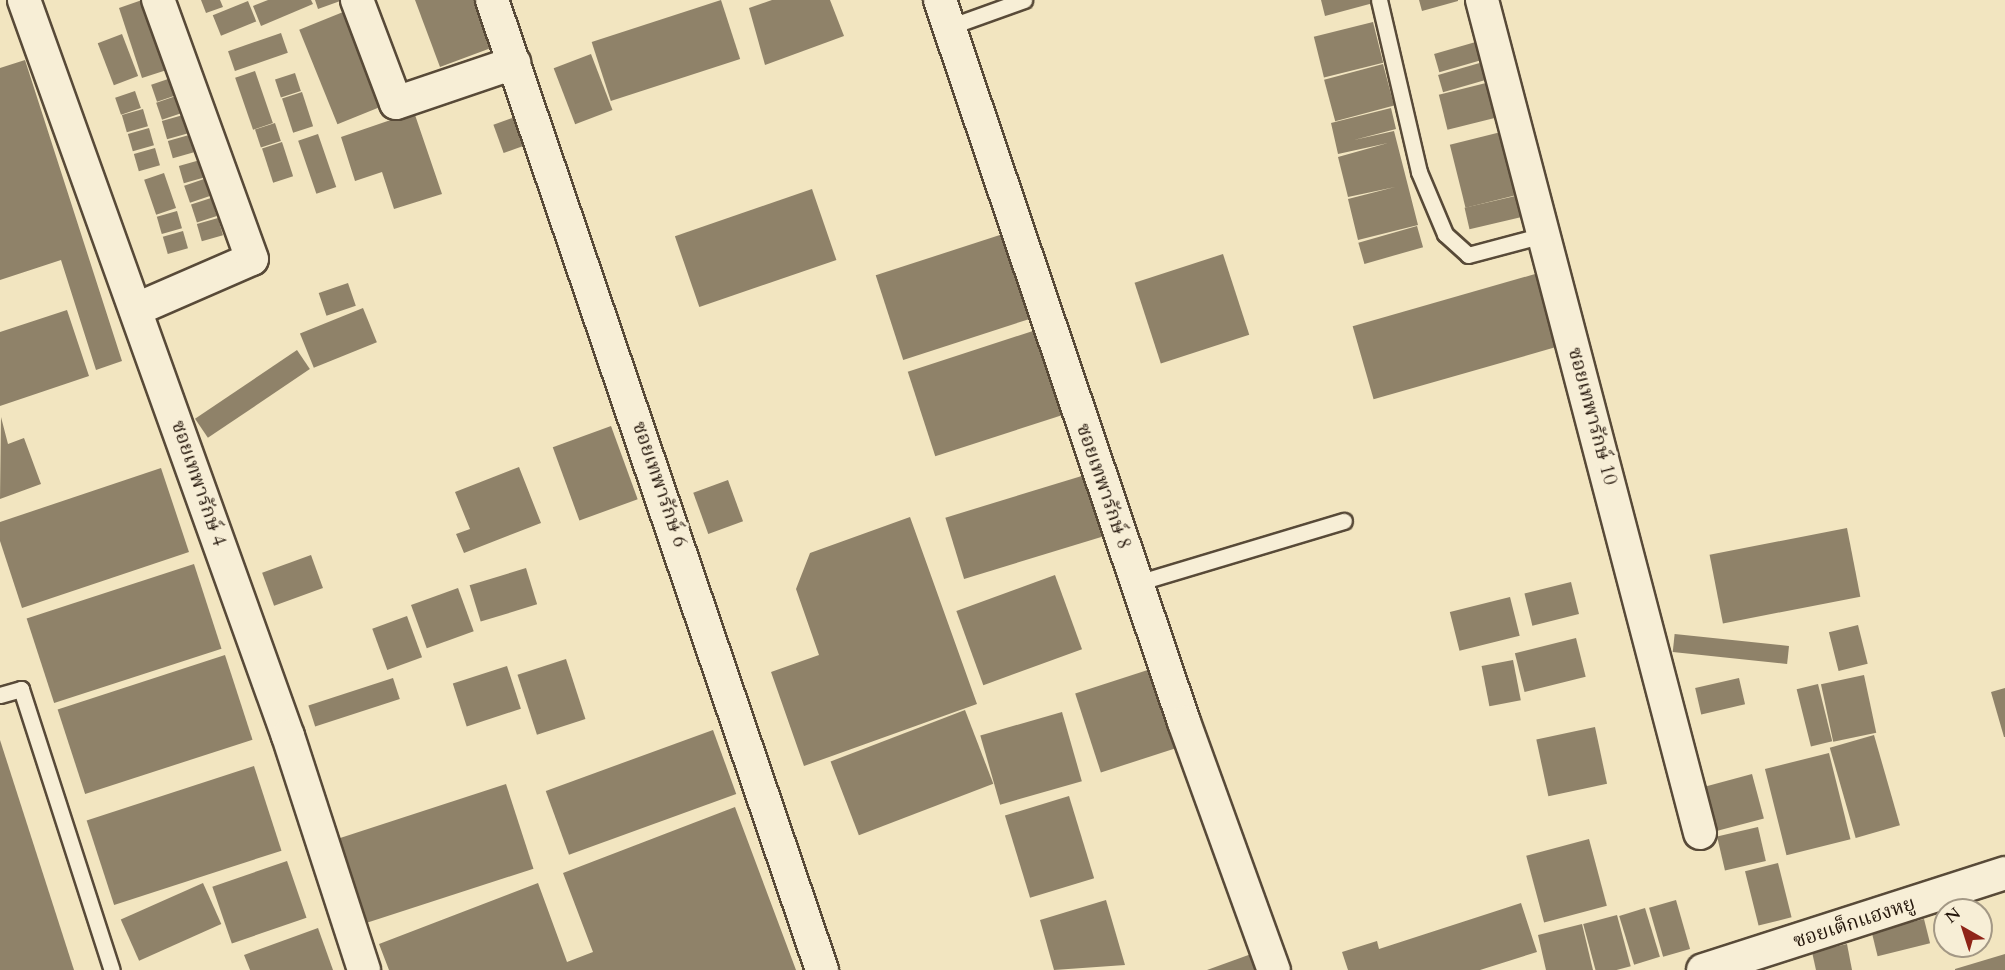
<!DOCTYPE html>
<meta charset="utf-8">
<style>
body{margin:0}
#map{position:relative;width:2005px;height:970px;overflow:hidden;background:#f2e5c0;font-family:Cardo,"Noto Serif Thai",serif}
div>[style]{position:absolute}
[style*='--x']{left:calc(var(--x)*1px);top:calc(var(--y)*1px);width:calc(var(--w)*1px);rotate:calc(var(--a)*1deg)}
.building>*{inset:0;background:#8f8269;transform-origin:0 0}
.roads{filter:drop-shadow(2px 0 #584a38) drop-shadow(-2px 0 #584a38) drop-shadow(0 2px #584a38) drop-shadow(0 -2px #584a38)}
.lane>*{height:15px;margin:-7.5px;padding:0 7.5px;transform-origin:7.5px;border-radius:7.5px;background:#f7eed6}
.street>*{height:32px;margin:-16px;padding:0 16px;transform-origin:16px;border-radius:16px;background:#f7eed6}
span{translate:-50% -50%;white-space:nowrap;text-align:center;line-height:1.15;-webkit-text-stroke:6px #f7eed6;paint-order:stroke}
.street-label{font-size:20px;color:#24160b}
.north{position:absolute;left:1933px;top:898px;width:60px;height:60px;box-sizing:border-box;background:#f7eed6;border:2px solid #a39885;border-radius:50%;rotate:321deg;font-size:16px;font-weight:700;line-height:24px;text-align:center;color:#24160b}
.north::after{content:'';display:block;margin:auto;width:21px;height:27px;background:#8f2418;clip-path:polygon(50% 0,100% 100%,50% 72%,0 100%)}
</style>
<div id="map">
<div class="building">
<i style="clip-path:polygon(142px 0,154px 0,176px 67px,142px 78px,119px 8px)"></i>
<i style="clip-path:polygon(201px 0,220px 0,223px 7px,206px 13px)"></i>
<i style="clip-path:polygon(268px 0,311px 0,313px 4px,261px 26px,253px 6px)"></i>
<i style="clip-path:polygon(315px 0,343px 0,318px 9px)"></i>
<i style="clip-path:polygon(415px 0,483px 0,499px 45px,440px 67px)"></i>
<i style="left:721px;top:0;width:62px;height:136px;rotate:72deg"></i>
<i style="clip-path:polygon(772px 0,830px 0,844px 36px,765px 65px,749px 8px)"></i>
<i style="clip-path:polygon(1321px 0,1377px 0,1377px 2px,1325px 16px)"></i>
<i style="clip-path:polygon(1419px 0,1458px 0,1458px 1px,1422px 11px)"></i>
<i style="left:248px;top:1px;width:22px;height:38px;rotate:68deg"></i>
<i style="left:353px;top:8px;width:102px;height:58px;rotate:68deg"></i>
<i style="left:1373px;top:22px;width:42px;height:61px;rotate:76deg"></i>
<i style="left:281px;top:33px;width:21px;height:56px;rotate:71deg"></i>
<i style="left:122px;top:34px;width:45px;height:26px;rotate:69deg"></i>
<i style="left:1486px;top:39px;width:19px;height:54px;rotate:74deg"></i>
<i style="left:591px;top:54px;width:60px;height:40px;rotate:69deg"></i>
<i style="clip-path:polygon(25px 60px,122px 361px,96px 370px,61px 260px,0 280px,0 68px)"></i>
<i style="left:1490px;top:60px;width:18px;height:54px;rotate:74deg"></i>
<i style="left:1383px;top:64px;width:43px;height:61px;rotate:75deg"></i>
<i style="left:255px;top:71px;width:55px;height:21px;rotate:71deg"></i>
<i style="left:295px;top:73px;width:19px;height:21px;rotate:72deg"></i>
<i style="left:171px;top:78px;width:18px;height:21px;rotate:71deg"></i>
<i style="left:1498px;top:80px;width:36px;height:61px;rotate:76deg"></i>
<i style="left:135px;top:91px;width:18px;height:21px;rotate:71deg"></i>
<i style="left:302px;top:92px;width:36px;height:21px;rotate:72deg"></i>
<i style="left:176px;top:96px;width:18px;height:21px;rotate:71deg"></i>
<i style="clip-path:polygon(1391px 108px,1396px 129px,1354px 140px,1394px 131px,1418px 225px,1358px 240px,1348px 199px,1395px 187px,1348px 197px,1338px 157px,1388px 143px,1338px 154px,1331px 123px)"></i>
<i style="left:143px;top:109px;width:18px;height:22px;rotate:74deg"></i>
<i style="clip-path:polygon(414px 112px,442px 194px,394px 209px,382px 172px,355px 181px,341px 137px)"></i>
<i style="left:183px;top:115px;width:19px;height:22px;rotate:74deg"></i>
<i style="left:515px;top:117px;width:30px;height:23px;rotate:70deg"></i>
<i style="left:275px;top:123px;width:19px;height:21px;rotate:72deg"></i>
<i style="left:149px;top:128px;width:18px;height:22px;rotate:74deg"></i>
<i style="left:1509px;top:130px;width:65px;height:61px;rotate:76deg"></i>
<i style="left:318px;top:134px;width:56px;height:21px;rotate:71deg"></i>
<i style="left:189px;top:135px;width:18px;height:22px;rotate:74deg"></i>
<i style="left:282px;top:142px;width:36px;height:21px;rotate:72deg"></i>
<i style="left:155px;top:148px;width:18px;height:22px;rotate:74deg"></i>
<i style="left:200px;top:160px;width:18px;height:22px;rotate:74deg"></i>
<i style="left:164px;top:173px;width:37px;height:21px;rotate:71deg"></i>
<i style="left:204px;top:179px;width:18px;height:21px;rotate:71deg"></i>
<i style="left:812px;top:189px;width:75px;height:145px;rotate:71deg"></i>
<i style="left:1524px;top:194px;width:22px;height:61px;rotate:77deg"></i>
<i style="left:211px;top:198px;width:19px;height:21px;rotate:72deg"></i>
<i style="left:177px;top:211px;width:18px;height:21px;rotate:74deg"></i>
<i style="left:218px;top:218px;width:18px;height:22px;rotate:74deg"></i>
<i style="left:1417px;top:226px;width:22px;height:61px;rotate:74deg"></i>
<i style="left:183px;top:231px;width:18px;height:21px;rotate:74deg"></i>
<i style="left:1006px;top:233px;width:89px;height:137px;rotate:72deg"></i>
<i style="left:1223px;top:254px;width:85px;height:93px;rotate:72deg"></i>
<i style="left:1542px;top:272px;width:76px;height:197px;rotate:74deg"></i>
<i style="left:348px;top:283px;width:24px;height:31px;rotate:71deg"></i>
<i style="left:363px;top:308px;width:37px;height:68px;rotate:68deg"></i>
<i style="clip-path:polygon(67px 310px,89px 376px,0 406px,0 332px)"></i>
<i style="left:1039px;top:329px;width:89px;height:138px;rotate:72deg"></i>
<i style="left:297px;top:350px;width:23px;height:123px;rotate:56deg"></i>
<i style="clip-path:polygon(1px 417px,8px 444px,24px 438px,41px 484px,0 499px)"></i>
<i style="left:611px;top:426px;width:78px;height:62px;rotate:70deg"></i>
<i style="clip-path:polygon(519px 467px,541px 523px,464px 553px,456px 534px,470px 529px,455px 492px)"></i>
<i style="clip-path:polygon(161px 468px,189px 552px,22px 608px,0 541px,0 522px)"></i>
<i style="left:1085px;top:475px;width:64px;height:146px;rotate:73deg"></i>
<i style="left:728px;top:480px;width:44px;height:37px;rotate:70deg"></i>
<i style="clip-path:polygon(910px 517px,977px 704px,804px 766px,771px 672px,819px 655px,796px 589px,810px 553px)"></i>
<i style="left:1847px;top:528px;width:70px;height:140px;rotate:79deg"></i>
<i style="left:311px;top:555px;width:35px;height:52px;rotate:70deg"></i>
<i style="left:194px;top:564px;width:89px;height:176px;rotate:72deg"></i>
<i style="left:526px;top:568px;width:38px;height:59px;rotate:73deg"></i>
<i style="left:1055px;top:575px;width:79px;height:105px;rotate:70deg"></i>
<i style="left:1571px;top:582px;width:33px;height:48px;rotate:76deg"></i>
<i style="left:458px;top:588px;width:46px;height:50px;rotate:70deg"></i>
<i style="left:1510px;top:597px;width:40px;height:62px;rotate:76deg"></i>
<i style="left:407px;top:616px;width:44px;height:37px;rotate:70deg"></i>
<i style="left:1858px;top:625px;width:40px;height:30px;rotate:76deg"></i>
<i style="left:1576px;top:638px;width:40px;height:63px;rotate:76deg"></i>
<i style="left:1789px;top:646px;width:18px;height:115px;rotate:96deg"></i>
<i style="left:225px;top:655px;width:89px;height:176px;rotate:72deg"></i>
<i style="left:566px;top:659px;width:63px;height:51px;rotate:72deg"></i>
<i style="left:1513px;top:660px;width:41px;height:32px;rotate:79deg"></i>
<i style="left:507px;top:666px;width:45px;height:57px;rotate:72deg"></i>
<i style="left:1157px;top:667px;width:83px;height:86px;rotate:72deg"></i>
<i style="left:1864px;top:675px;width:59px;height:44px;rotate:78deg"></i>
<i style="left:393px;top:678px;width:22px;height:89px;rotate:72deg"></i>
<i style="left:1739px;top:678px;width:27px;height:45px;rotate:77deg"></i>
<i style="left:1818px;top:684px;width:59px;height:22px;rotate:76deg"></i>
<i style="clip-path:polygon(2005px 688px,2005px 737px,2004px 737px,1991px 692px)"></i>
<i style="left:965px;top:710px;width:79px;height:144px;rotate:69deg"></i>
<i style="left:1062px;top:712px;width:72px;height:85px;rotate:74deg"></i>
<i style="left:1595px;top:727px;width:58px;height:60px;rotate:78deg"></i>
<i style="left:713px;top:730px;width:68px;height:178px;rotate:70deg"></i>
<i style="left:1874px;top:735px;width:94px;height:46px;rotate:74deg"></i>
<i style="clip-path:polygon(0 740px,74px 970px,0 970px)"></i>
<i style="left:1829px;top:753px;width:89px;height:66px;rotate:76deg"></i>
<i style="left:254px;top:766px;width:89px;height:176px;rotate:72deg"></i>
<i style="left:1752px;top:774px;width:46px;height:50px;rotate:75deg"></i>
<i style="left:506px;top:784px;width:89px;height:176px;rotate:72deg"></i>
<i style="left:1069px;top:796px;width:86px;height:67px;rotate:73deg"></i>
<i style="clip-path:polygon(735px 807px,796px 970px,389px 970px,379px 944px,538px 883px,567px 962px,593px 952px,563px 873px)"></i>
<i style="left:1758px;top:827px;width:35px;height:42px;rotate:77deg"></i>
<i style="left:1589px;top:839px;width:69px;height:65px;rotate:75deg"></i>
<i style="left:287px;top:861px;width:60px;height:79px;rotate:71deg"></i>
<i style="left:1778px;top:863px;width:56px;height:34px;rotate:76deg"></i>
<i style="left:203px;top:883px;width:45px;height:90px;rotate:66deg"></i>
<i style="clip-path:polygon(1106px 900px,1125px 965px,1054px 970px,1040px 920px)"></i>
<i style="left:1676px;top:900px;width:51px;height:28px;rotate:74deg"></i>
<i style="clip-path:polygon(1521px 903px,1537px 952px,1480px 970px,1348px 970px,1342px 952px,1377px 941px,1379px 949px)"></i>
<i style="left:1645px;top:908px;width:51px;height:27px;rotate:73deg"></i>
<i style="left:1617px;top:915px;width:53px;height:35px;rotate:75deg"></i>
<i style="left:1924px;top:919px;width:25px;height:54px;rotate:76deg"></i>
<i style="clip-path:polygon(1582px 924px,1593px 970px,1546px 970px,1538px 935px)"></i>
<i style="clip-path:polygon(318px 928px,333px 970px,250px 970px,244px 955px)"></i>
<i style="clip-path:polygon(1847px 944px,1852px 970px,1816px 970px,1812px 952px)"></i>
<i style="clip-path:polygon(1254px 953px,1260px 970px,1207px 970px)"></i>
<i style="clip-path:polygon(2005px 954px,2005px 970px,1955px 970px,1955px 969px)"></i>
</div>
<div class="roads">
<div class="lane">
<i style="--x:1379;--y:0;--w:177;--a:76.9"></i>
<i style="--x:1419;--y:172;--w:67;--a:67.2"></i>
<i style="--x:1445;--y:234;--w:31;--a:42"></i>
<i style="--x:1468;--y:255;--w:78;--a:-14.9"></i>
<i style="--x:949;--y:27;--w:80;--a:-19.8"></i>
<i style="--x:1137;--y:583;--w:216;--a:-16.7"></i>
<i style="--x:0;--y:695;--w:22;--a:-16"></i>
<i style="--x:21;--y:689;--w:295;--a:72.1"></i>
</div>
<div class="street">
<i style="--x:24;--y:0;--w:782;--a:70.27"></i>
<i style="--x:288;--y:736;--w:246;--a:72"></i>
<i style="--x:357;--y:0;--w:110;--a:69.3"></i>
<i style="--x:396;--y:103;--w:125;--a:-18.7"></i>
<i style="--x:492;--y:0;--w:1025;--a:71.21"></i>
<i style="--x:940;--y:0;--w:762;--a:71.33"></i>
<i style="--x:1184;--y:722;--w:264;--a:70.1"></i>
<i style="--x:1482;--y:0;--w:861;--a:75.33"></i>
<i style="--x:137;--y:309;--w:125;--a:-23.5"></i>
<i style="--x:252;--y:259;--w:276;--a:-109.9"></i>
<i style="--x:1703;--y:970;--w:317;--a:-17.8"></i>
</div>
</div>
<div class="street-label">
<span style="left:1593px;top:416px;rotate:75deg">ซอยเทพารักษ์ 10</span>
<span style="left:199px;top:483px;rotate:71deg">ซอยเทพารักษ์ 4</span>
<span style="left:660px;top:484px;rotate:71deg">ซอยเทพารักษ์ 6</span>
<span style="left:1104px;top:486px;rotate:71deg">ซอยเทพารักษ์ 8</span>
<span style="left:1854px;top:922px;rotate:-18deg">ซอยเต็กแฮงหยู</span>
</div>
<div class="north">N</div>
</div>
